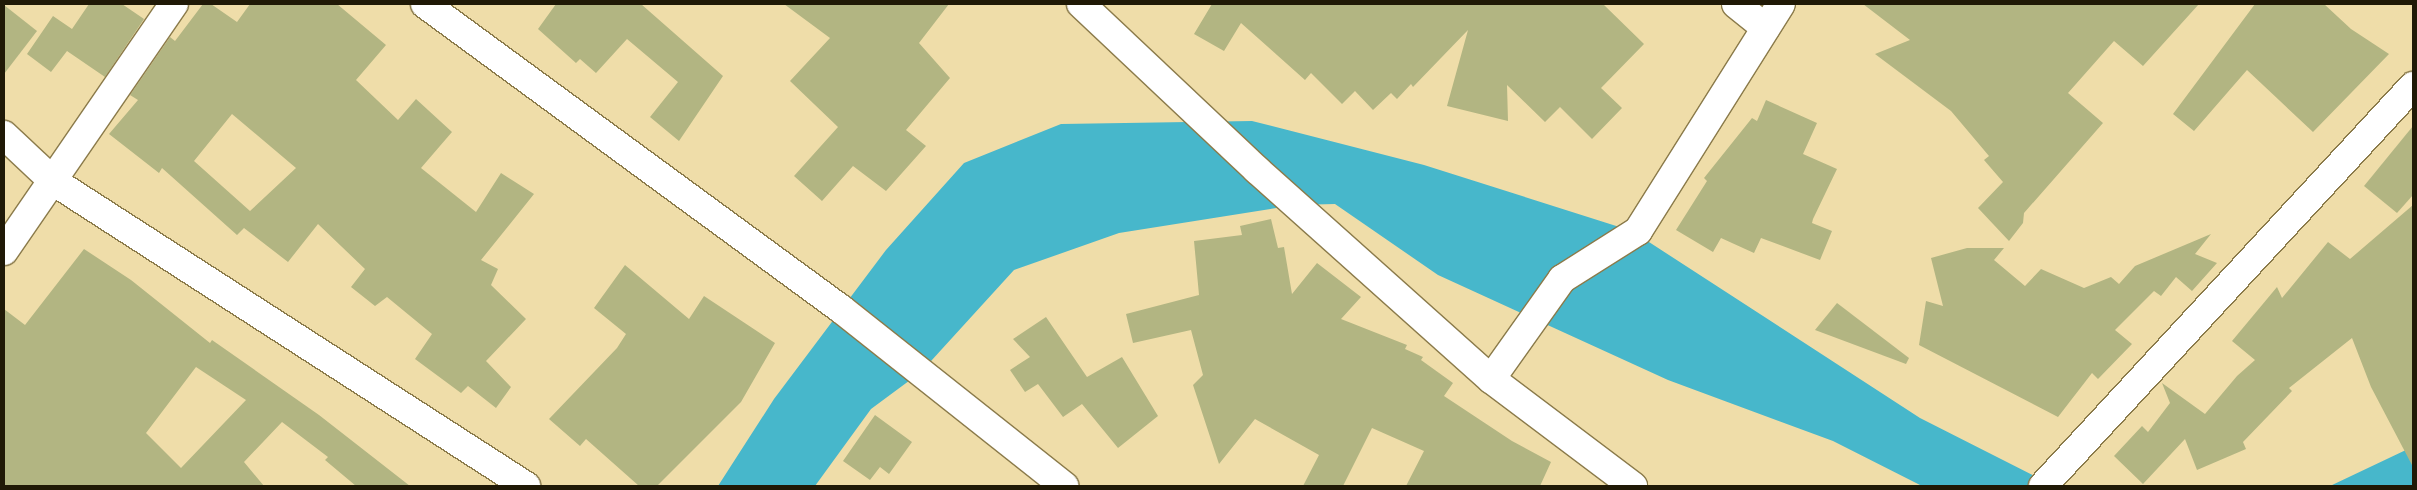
<!DOCTYPE html>
<style>
body{margin:0}
#map{position:relative;width:2417px;height:490px;overflow:hidden;background:#efdda9;font-family:Commissioner,sans-serif}
div>[style]{position:absolute}
[style*='--x']{left:calc(var(--x)*1px);top:calc(var(--y)*1px);width:calc(var(--w)*1px);rotate:calc(var(--a)*1deg)}
.water>*{inset:0;background:#47b7cb}
.building>*{inset:0;background:#b2b582}
.roads{filter:drop-shadow(1px 0 #8b7b4b) drop-shadow(-1px 0 #8b7b4b) drop-shadow(0 1px #8b7b4b) drop-shadow(0 -1px #8b7b4b)}
.street>*{height:28px;margin:-14px;padding:0 14px;transform-origin:14px;border-radius:14px;background:#fff}
span{translate:-50% -50%;white-space:nowrap;text-align:center;line-height:1.15;-webkit-text-stroke:4px #fff;paint-order:stroke}
.frame{position:absolute;inset:0;border:5px solid #201906;pointer-events:none}
</style>
<div id="map">
<div class="water">
<i style="clip-path:polygon(1252px 121px,1424px 165px,1632px 231px,1920px 418px,2054px 486px,1922px 486px,1833px 441px,1668px 380px,1438px 275px,1335px 204px,1295px 205px,1119px 233px,1014px 270px,921px 372px,871px 409px,815px 486px,718px 486px,774px 399px,886px 250px,964px 163px,1061px 124px)"></i>
<i style="clip-path:polygon(2413px 446px,2413px 486px,2330px 486px,2408px 449px)"></i>
</div>
<div class="building">
<i style="clip-path:polygon(89px 4px,122px 4px,144px 19px,105px 77px,67px 51px,51px 72px,27px 54px,53px 16px,72px 29px)"></i>
<i style="clip-path:polygon(evenodd,203px 4px,211px 4px,237px 22px,250px 4px,337px 4px,386px 45px,356px 80px,398px 120px,416px 99px,452px 132px,421px 168px,476px 212px,501px 173px,534px 194px,481px 260px,498px 269px,491px 285px,526px 319px,486px 361px,511px 387px,496px 408px,468px 386px,461px 393px,415px 359px,432px 334px,387px 297px,375px 306px,351px 287px,365px 269px,318px 224px,288px 262px,244px 228px,237px 235px,162px 168px,159px 173px,109px 134px,138px 100px,130px 95px,170px 37px,175px 41px,203px 4px,232px 114px,296px 168px,250px 211px,194px 161px,232px 114px)"></i>
<i style="clip-path:polygon(556px 4px,641px 4px,723px 76px,679px 141px,650px 117px,678px 82px,627px 39px,596px 73px,580px 59px,576px 63px,538px 29px)"></i>
<i style="clip-path:polygon(784px 4px,949px 4px,919px 43px,950px 78px,906px 130px,926px 146px,886px 191px,853px 166px,822px 201px,794px 176px,838px 127px,790px 81px,830px 38px)"></i>
<i style="clip-path:polygon(1212px 4px,1603px 4px,1644px 44px,1601px 88px,1622px 108px,1592px 139px,1560px 107px,1545px 122px,1507px 85px,1508px 121px,1447px 106px,1468px 30px,1413px 87px,1411px 84px,1397px 99px,1391px 93px,1373px 110px,1355px 91px,1342px 104px,1311px 73px,1305px 80px,1241px 23px,1224px 51px,1194px 34px)"></i>
<i style="clip-path:polygon(1863px 4px,2199px 4px,2143px 66px,2114px 41px,2068px 93px,2103px 123px,2024px 213px,2023px 223px,2009px 241px,1978px 208px,2003px 182px,1984px 160px,1989px 156px,1951px 111px,1875px 54px,1910px 40px)"></i>
<i style="clip-path:polygon(2255px 4px,2324px 4px,2351px 29px,2389px 54px,2313px 132px,2247px 70px,2194px 131px,2173px 114px)"></i>
<i style="clip-path:polygon(4px 5px,37px 31px,4px 74px)"></i>
<i style="clip-path:polygon(1766px 100px,1817px 123px,1803px 154px,1837px 169px,1813px 219px,1812px 223px,1832px 231px,1820px 260px,1761px 238px,1754px 253px,1721px 238px,1713px 252px,1676px 230px,1707px 181px,1704px 178px,1752px 118px,1757px 121px)"></i>
<i style="clip-path:polygon(2413px 126px,2413px 195px,2397px 213px,2364px 186px)"></i>
<i style="clip-path:polygon(2413px 205px,2413px 467px,2371px 387px,2352px 338px,2289px 388px,2292px 391px,2243px 442px,2246px 449px,2197px 470px,2185px 439px,2143px 484px,2114px 456px,2142px 426px,2148px 432px,2170px 403px,2162px 383px,2205px 414px,2237px 376px,2255px 360px,2232px 341px,2277px 287px,2282px 298px,2328px 242px,2350px 259px)"></i>
<i style="clip-path:polygon(1271px 219px,1278px 248px,1284px 247px,1292px 294px,1317px 263px,1361px 297px,1341px 319px,1407px 345px,1405px 349px,1423px 357px,1421px 360px,1453px 383px,1444px 396px,1512px 441px,1551px 462px,1540px 486px,1406px 486px,1424px 451px,1372px 428px,1343px 486px,1303px 486px,1319px 455px,1255px 419px,1219px 464px,1193px 385px,1203px 375px,1191px 330px,1133px 343px,1126px 314px,1199px 295px,1194px 241px,1242px 235px,1240px 226px)"></i>
<i style="clip-path:polygon(2211px 234px,2195px 254px,2217px 263px,2192px 291px,2176px 277px,2161px 296px,2154px 291px,2115px 330px,2132px 344px,2098px 379px,2092px 373px,2058px 417px,1919px 345px,1926px 301px,1943px 306px,1931px 258px,1967px 248px,2004px 248px,1994px 260px,2025px 286px,2041px 269px,2084px 288px,2111px 277px,2119px 284px,2135px 266px)"></i>
<i style="clip-path:polygon(evenodd,84px 249px,131px 280px,210px 343px,212px 340px,319px 415px,410px 486px,356px 486px,325px 460px,328px 457px,282px 422px,244px 462px,264px 486px,4px 486px,4px 309px,25px 325px,84px 249px,196px 367px,246px 400px,181px 468px,146px 433px,196px 367px)"></i>
<i style="clip-path:polygon(625px 265px,689px 319px,704px 296px,775px 343px,741px 402px,657px 486px,639px 486px,586px 439px,580px 446px,549px 419px,617px 348px,626px 334px,594px 308px)"></i>
<i style="clip-path:polygon(1837px 303px,1909px 358px,1906px 364px,1815px 330px)"></i>
<i style="clip-path:polygon(1046px 317px,1087px 377px,1122px 357px,1158px 416px,1118px 448px,1082px 404px,1063px 417px,1038px 384px,1025px 392px,1010px 370px,1030px 357px,1013px 339px)"></i>
<i style="clip-path:polygon(875px 415px,912px 442px,889px 474px,880px 467px,870px 480px,843px 461px)"></i>
</div>
<div class="roads">
<div class="street">
<i style="--x:425;--y:4;--w:516;--a:36.25"></i>
<i style="--x:841;--y:309;--w:285;--a:38.4"></i>
<i style="--x:1081;--y:4;--w:242;--a:43.3"></i>
<i style="--x:1257;--y:170;--w:314;--a:41.8"></i>
<i style="--x:1491;--y:379;--w:178;--a:37"></i>
<i style="--x:1736;--y:4;--w:38;--a:39"></i>
<i style="--x:4;--y:135;--w:67;--a:43.2"></i>
<i style="--x:53;--y:181;--w:563;--a:32.81"></i>
<i style="--x:4;--y:251;--w:300;--a:-55.5"></i>
<i style="--x:1491;--y:379;--w:123;--a:-54.6"></i>
<i style="--x:1562;--y:279;--w:90;--a:-32.3"></i>
<i style="--x:1638;--y:231;--w:268;--a:-57.8"></i>
<i style="--x:2043;--y:486;--w:545;--a:-47.23"></i>
</div>
</div>
<div class="frame"></div>
</div>
